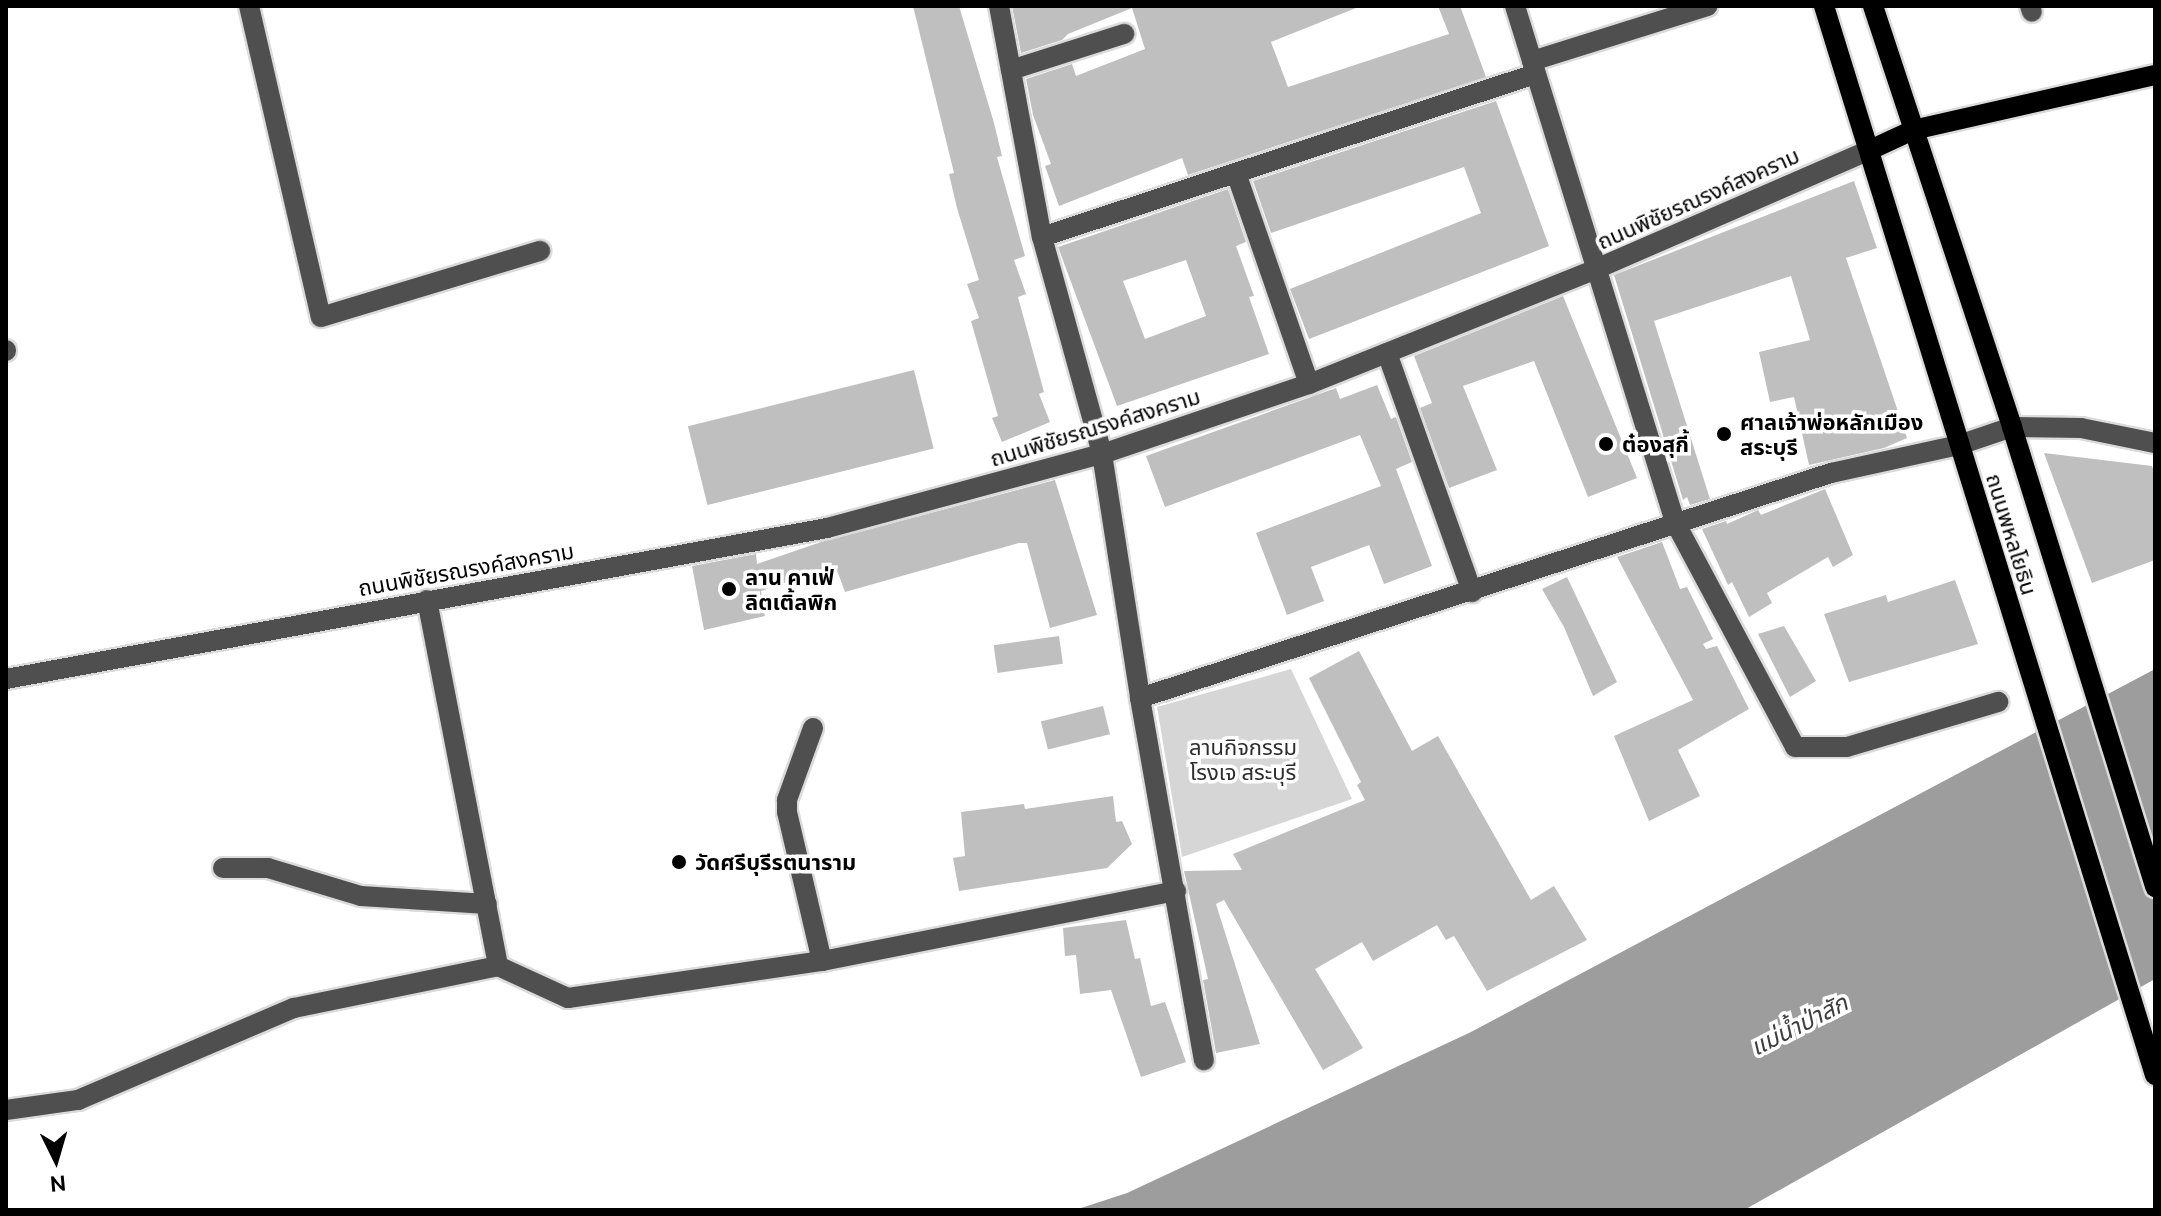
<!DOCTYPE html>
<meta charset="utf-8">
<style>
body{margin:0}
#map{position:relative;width:2161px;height:1216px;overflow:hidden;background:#fff;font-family:Ubuntu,"Noto Sans Thai",sans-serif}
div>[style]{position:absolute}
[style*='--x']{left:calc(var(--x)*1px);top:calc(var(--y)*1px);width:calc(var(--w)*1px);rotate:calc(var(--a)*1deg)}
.green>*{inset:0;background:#d6d6d6}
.water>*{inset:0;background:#9d9d9d}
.building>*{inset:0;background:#bfbfbf;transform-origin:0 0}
.roads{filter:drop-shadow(2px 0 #dbdbdb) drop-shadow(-2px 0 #dbdbdb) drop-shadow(0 2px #dbdbdb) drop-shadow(0 -2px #dbdbdb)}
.minor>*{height:20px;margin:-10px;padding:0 10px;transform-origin:10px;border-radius:10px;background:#4f4f4f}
.major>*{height:20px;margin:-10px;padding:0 10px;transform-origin:10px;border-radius:10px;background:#000}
.dots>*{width:22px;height:22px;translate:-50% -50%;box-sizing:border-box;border:4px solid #fff;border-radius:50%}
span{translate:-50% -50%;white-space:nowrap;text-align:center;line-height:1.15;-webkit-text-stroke:7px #fff;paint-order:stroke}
.street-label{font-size:22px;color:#000}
.poi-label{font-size:22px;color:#000;font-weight:700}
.left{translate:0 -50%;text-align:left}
.park-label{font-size:22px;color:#2d2d2d}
.water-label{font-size:24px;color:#3e3e3e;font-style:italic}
.frame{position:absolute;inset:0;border:8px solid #000;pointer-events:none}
.north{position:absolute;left:16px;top:1120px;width:80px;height:80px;-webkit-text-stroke:6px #fff;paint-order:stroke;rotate:175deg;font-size:22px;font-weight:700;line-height:32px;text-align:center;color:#000}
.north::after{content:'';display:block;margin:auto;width:28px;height:36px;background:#000;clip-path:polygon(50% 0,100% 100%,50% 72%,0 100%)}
</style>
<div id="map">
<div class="green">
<i style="clip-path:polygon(1291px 669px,1352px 799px,1182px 857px,1157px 707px)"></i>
</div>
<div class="water">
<i style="clip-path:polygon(2155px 669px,2155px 979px,1744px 1210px,1075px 1210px,1127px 1193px,1471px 1032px)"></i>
</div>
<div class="building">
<i style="clip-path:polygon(913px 6px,959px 6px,994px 123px,1002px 156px,997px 157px,1025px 256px,1014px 260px,1026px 294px,1018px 297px,1044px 392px,1039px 394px,1050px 422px,1002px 442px,992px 418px,998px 416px,971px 321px,979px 318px,967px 284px,979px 280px,957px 208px,949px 174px,954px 173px)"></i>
<i style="clip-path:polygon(1012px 6px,1361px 6px,1271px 42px,1288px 87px,1449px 34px,1438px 6px,1460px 6px,1486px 77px,1188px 175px,1182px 158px,1059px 206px,1045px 166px,1051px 164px,1033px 115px,1026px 79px,1072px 64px,1076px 76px,1145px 49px,1132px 8px,1068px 34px,1062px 40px,1021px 53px)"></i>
<i style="clip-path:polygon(1496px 101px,1549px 246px,1309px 339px,1290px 289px,1481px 213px,1464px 167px,1271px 233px,1253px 181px)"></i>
<i style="clip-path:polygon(1854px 181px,1877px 248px,1846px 258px,1907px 438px,1884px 448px,1809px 465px,1794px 397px,1770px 402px,1759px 352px,1810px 340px,1791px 276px,1654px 321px,1710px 499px,1690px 505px,1687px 497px,1683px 500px,1614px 275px)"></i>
<i style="clip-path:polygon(evenodd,1228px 189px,1246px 242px,1236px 246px,1254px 296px,1249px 297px,1269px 354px,1117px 406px,1058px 247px,1228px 189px,1186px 260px,1206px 316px,1145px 339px,1123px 281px,1186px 260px)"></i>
<i style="clip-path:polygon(1563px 296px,1637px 478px,1588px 497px,1534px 361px,1463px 386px,1497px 470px,1449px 488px,1420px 408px,1432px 403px,1414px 356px)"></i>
<i style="left:914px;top:370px;width:81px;height:233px;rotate:76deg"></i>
<i style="clip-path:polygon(1377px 385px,1391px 419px,1396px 417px,1412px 462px,1396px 469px,1432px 566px,1384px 584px,1369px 545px,1311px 567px,1324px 601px,1287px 615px,1256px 533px,1381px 486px,1360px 435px,1165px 507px,1146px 456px,1336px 388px,1340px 399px)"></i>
<i style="clip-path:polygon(2044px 453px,2152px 466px,2155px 476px,2155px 560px,2092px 583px)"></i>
<i style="clip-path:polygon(1055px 480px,1097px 615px,1050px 628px,1027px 543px,1019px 543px,845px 592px,835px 565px,761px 591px,765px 616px,704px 630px,692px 566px,756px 554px,757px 564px,821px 542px)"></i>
<i style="clip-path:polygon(1825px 489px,1853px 555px,1833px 567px,1828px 557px,1767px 593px,1772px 603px,1749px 617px,1732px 582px,1728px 585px,1702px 529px,1726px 521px,1727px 524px,1758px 510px,1761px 515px)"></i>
<i style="clip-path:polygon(1662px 542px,1680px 589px,1687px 587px,1713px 639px,1703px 644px,1706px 649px,1717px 646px,1749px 709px,1678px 750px,1700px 796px,1649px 821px,1614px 736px,1693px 700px,1617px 557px)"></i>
<i style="clip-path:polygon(1567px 577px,1617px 682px,1593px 696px,1564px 627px,1542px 589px)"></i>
<i style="clip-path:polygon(1955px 580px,1978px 644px,1849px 682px,1824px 614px,1886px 595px,1888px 602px)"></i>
<i style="clip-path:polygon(1784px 626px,1816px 681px,1790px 697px,1758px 634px)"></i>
<i style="left:1059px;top:636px;width:28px;height:66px;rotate:82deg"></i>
<i style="clip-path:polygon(1359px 651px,1412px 751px,1438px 736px,1531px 900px,1554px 886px,1587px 940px,1487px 991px,1454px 936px,1446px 940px,1437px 925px,1373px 961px,1362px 942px,1315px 969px,1363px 1048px,1323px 1070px,1224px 900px,1216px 904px,1260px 1044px,1216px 1053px,1203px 980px,1208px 979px,1184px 871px,1242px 870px,1233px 854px,1365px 800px,1357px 785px,1361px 782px,1309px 678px)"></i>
<i style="left:1103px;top:706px;width:29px;height:64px;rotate:76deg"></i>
<i style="clip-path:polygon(1113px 796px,1116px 822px,1122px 821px,1132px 844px,1107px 868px,959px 891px,953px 858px,965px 856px,961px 812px,1024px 804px,1025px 809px)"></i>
<i style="clip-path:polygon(1126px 920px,1135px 959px,1140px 958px,1151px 1006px,1165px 1002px,1186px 1062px,1141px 1077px,1111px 990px,1080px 994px,1076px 955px,1065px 956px,1063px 928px)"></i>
</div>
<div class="roads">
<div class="minor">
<i style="--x:249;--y:6;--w:319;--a:77"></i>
<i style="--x:321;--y:317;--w:229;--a:-16.8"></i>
<i style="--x:999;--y:6;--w:235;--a:79.5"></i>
<i style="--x:1042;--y:237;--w:225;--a:74.5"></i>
<i style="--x:1102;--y:454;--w:247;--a:81.1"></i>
<i style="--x:1140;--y:698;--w:368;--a:80"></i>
<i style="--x:1515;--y:6;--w:540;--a:72.77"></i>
<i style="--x:1675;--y:522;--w:255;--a:61.9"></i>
<i style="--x:1795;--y:747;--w:52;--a:0"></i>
<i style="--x:1847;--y:747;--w:158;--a:-16.6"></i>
<i style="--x:2030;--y:6;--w:6;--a:72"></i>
<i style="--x:1532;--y:61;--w:184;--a:-17.4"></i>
<i style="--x:1011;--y:70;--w:119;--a:-17.7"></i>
<i style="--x:1236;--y:173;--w:223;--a:70.9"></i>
<i style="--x:1042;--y:237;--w:519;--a:-18.3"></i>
<i style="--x:6;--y:350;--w:1;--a:90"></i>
<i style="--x:1387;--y:353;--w:254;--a:70.4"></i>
<i style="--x:427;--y:600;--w:373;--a:79"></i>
<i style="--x:498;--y:966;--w:77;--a:24.6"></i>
<i style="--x:568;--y:998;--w:257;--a:-8.3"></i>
<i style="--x:822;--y:961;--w:361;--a:-11.2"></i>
<i style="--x:6;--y:679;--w:835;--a:-10.42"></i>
<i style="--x:827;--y:528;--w:285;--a:-15.1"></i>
<i style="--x:1102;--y:454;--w:219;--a:-18.7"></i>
<i style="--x:1309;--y:384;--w:309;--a:-21.8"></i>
<i style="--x:1596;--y:269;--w:299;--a:-23.5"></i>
<i style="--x:1140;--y:698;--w:727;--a:-18.04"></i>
<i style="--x:1831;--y:473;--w:131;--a:-12.3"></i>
<i style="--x:1959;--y:445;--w:56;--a:-18.8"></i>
<i style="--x:2012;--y:427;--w:69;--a:0.8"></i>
<i style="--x:2081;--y:428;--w:76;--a:11.5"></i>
<i style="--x:813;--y:728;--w:77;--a:109.9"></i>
<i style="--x:787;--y:800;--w:12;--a:90"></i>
<i style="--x:787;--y:812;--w:153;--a:76.8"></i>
<i style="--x:223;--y:868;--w:45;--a:0"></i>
<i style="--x:268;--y:868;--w:97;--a:16.8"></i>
<i style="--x:361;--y:896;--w:126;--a:3.6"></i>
<i style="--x:6;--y:1110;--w:73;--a:-7.9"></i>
<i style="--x:78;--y:1100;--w:235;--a:-23.1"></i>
<i style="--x:294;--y:1008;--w:208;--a:-11.6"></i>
</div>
<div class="major">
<i style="--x:1824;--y:6;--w:1119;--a:72.8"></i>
<i style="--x:1873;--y:6;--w:443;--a:71.7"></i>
<i style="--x:2012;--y:427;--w:482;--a:72.7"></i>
<i style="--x:1870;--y:150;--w:47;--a:-24.9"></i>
<i style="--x:1913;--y:130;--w:248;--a:-12.8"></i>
</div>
</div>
<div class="dots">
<i style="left:1724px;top:434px;background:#000"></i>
<i style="left:1606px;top:444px;background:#000"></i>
<i style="left:729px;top:589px;background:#000"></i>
<i style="left:679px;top:862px;background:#000"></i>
</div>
<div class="street-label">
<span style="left:1698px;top:198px;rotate:-24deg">ถนนพิชัยรณรงค์สงคราม</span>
<span style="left:1095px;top:427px;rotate:-17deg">ถนนพิชัยรณรงค์สงคราม</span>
<span style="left:2012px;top:534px;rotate:73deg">ถนนพหลโยธิน</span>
<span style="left:466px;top:569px;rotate:-10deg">ถนนพิชัยรณรงค์สงคราม</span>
</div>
<div class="poi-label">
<span class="left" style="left:1740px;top:434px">ศาลเจ้าพ่อหลักเมือง<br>สระบุรี</span>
<span class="left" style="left:1622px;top:444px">ต๋องสุกี้</span>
<span class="left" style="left:745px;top:589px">ลาน คาเฟ่<br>ลิตเติ้ลพิก</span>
<span class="left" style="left:695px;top:862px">วัดศรีบุรีรตนาราม</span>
</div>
<div class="park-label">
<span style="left:1243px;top:759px">ลานกิจกรรม<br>โรงเจ สระบุรี</span>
</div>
<div class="water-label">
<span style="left:1799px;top:1025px;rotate:-27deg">แม่น้ำป่าสัก</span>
</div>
<div class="frame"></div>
<div class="north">N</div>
</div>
